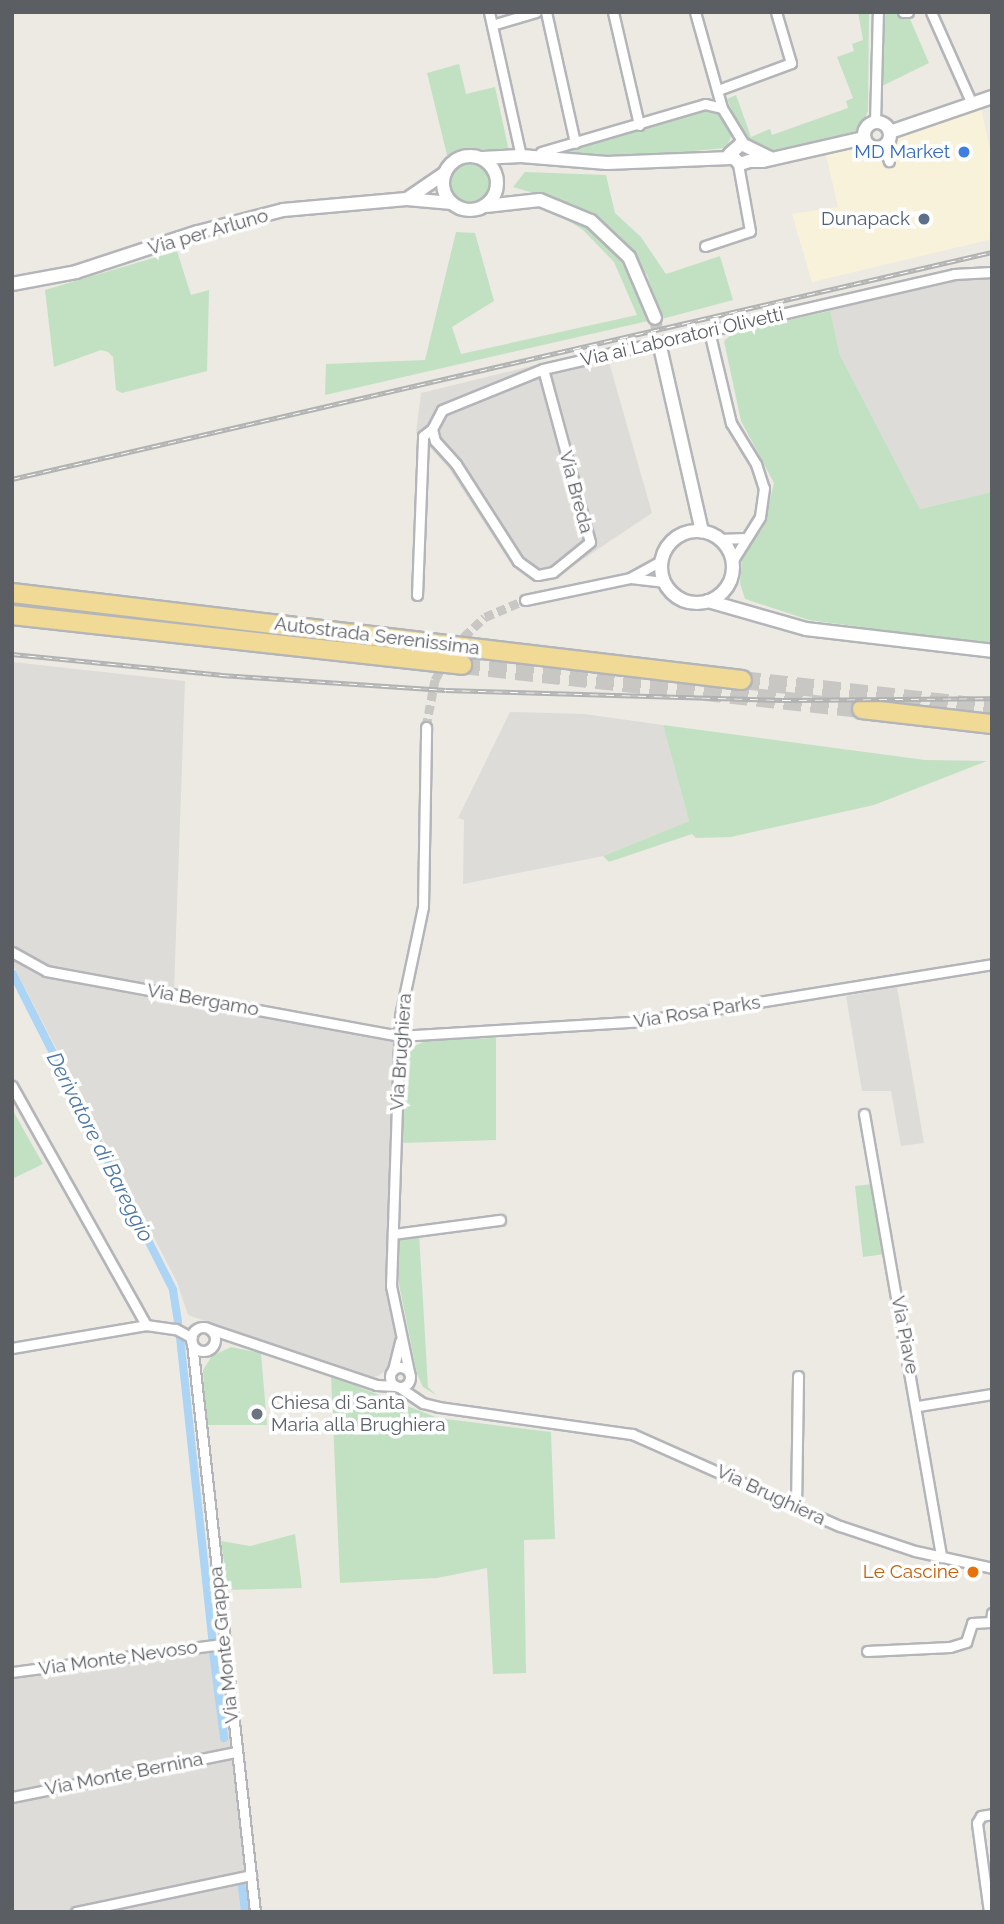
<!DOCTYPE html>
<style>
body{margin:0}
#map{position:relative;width:1004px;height:1924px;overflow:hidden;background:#eceae3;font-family:Raleway,sans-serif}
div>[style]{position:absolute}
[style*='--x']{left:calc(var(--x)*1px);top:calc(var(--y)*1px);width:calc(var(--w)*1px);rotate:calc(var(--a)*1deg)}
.commercial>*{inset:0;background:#f9f2db}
.industrial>*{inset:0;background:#dedcd8}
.green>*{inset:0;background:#c2e1c3}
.round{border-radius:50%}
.canal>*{height:8px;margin:-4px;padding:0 4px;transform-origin:4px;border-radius:4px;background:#abd4f5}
.minor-tunnel>*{height:9px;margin-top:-4.5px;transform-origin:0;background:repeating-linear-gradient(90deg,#c8c7c3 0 9px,transparent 0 13.5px)}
.tertiary-tunnel>*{height:12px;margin-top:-6px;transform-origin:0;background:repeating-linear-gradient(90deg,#c8c7c3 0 12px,transparent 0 18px)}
.motorway-tunnel>*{height:18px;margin-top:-9px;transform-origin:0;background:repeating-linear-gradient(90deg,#c8c7c3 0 18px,transparent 0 27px)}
.roads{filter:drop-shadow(2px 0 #b4b5b9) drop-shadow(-2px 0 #b4b5b9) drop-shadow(0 2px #b4b5b9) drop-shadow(0 -2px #b4b5b9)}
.minor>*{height:9px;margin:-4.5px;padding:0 4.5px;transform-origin:4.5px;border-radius:4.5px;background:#fff}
.minor>.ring{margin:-4.5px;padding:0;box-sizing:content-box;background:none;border:9px solid #fff;border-radius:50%}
.tertiary>*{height:12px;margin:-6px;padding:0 6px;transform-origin:6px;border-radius:6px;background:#fff}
.tertiary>.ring{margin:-6px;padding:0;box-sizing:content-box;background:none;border:12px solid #fff;border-radius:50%}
.motorway>*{height:18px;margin:-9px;padding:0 9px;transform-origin:9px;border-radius:9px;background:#f0da96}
.rail>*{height:5px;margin-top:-2.5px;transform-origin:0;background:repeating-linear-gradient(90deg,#fff 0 8px,#b1b2b2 0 16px);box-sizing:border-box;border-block:2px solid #b1b2b2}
.dots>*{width:19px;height:19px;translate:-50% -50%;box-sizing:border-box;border:4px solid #fff;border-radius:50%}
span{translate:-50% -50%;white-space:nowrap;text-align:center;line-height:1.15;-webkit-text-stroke:7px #fff;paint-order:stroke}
.shop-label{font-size:19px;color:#366cbe}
.right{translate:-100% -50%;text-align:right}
.service-label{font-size:19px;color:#4e5e75}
.street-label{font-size:19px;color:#5b5e62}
.worship-label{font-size:19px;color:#5b616d}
.left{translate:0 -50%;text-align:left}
.food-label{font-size:19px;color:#c56008}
.water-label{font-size:21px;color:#4b76a5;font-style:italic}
.frame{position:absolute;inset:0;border:14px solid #5b5e62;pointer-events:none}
</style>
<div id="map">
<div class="commercial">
<i style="clip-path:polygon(980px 104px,992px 158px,992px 239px,812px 282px,792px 214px,838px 207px,825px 150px,862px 142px,881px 151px,889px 147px,893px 134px)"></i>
</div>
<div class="industrial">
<i style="clip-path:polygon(992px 272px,992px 492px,920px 509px,840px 355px,828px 304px,954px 274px)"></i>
<i style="clip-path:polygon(605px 348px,652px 513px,552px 580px,532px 580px,511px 564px,448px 467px,416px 433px,421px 393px)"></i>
<i style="clip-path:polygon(12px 662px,185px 681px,174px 991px,396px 1032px,387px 1283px,396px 1336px,388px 1369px,378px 1376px,368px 1378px,188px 1315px,177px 1282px,12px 963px)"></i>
<i style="clip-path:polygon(510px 712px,584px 714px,663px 725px,689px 821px,603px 856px,463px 884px,464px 820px,458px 818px)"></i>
<i style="clip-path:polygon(897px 987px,924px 1143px,901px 1146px,891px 1091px,862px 1091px,846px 996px)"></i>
<i style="clip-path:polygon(221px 1647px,253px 1912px,12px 1912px,12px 1672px)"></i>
</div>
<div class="green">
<i style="clip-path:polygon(858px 12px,869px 12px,869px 20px,868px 111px,859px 131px,771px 154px,743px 137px,727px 99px,736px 95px,751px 137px,770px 129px,772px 135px,848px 108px,846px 101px,853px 98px,837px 57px,854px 51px,852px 44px,863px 40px)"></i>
<i style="clip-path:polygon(883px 12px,907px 12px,929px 63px,878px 88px)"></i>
<i style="clip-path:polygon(459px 64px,466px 94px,495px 87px,509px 151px,469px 148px,447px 155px,427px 73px)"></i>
<i style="clip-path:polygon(708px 109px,721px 112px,731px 137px,726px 148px,607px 159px,545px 155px)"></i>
<i class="round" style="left:448px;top:161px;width:44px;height:44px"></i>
<i style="clip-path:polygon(525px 172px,606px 175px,615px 213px,641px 237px,666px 274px,720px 256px,733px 300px,662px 319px,647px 275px,618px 236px,575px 205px,513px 187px)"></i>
<i style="clip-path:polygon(552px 210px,575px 220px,611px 246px,639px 289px,648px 321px,325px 395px,326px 364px,425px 360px,456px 232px,475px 233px,494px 301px,452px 327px,461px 354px,637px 315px,614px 262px,583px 230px)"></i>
<i style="clip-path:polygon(177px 251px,191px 295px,209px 290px,207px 371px,122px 393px,116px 390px,113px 357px,108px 352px,101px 350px,54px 367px,45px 290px)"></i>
<i style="clip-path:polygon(830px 311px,840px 355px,920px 509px,992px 492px,992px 645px,809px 620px,745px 599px,740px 583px,742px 557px,763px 528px,774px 483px,741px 421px,724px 341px,734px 332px)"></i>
<i style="clip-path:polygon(663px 725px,925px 760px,987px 761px,874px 805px,731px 837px,696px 838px,692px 834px,609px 862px,603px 856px,689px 821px)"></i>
<i style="clip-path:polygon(496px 1038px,496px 1140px,401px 1143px,405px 1058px,410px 1048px,428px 1040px)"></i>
<i style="clip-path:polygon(12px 1109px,43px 1164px,12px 1179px)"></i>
<i style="clip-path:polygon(873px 1184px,885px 1254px,863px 1257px,855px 1186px)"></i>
<i style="clip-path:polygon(419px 1233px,428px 1387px,436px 1395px,423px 1387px,417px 1374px,399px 1284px,398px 1235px)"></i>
<i style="clip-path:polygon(231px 1347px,261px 1353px,267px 1425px,206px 1425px,203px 1370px,212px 1356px)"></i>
<i style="clip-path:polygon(331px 1376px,438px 1418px,551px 1432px,555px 1539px,524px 1540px,526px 1673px,493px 1674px,487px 1568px,437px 1578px,340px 1583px)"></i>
<i style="clip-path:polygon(295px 1534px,302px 1588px,228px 1590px,221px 1541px,250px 1546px)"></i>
</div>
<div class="canal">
<i style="--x:13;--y:974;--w:354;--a:63.1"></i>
<i style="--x:173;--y:1290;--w:32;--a:81"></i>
<i style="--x:180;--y:1337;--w:303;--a:83.9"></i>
<i style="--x:213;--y:1652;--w:87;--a:82.7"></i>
<i style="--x:242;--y:1887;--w:25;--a:83"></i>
</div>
<div class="minor-tunnel">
<i style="--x:454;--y:646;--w:42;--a:-43.1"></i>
<i style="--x:485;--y:617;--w:43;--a:-23"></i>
<i style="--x:426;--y:727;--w:48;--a:-79.2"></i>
<i style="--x:435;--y:680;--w:21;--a:-62"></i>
</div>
<div class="tertiary-tunnel">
<i style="--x:655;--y:318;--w:34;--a:80"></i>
</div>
<div class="motorway-tunnel">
<i style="--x:462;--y:665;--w:402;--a:6.3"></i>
<i style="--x:742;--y:680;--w:252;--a:6.4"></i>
</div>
<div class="roads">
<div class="minor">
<i style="--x:489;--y:12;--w:148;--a:77.5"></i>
<i style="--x:546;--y:12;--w:134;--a:77.5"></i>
<i style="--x:613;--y:12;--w:116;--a:77"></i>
<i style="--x:695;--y:12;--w:100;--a:74.3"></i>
<i style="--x:722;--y:108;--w:42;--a:58.6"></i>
<i style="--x:903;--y:12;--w:5;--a:0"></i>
<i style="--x:931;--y:12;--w:101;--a:66"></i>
<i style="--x:492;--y:25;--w:46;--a:-16.5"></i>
<i style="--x:718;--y:90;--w:78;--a:-20.3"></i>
<i style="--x:791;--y:63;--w:53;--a:-106.4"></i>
<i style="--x:875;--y:123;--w:111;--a:-88.5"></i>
<i style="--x:884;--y:146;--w:16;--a:72"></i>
<i style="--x:541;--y:152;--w:171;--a:-16.3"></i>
<i style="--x:705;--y:104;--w:17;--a:13"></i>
<i style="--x:705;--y:246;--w:47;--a:-18.4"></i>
<i style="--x:750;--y:231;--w:68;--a:-100.2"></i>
<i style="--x:709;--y:331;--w:95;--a:76.6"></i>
<i style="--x:731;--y:423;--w:48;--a:58.6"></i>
<i style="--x:756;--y:464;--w:25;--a:72"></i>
<i style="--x:764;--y:488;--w:29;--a:98"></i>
<i style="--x:760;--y:517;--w:51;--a:122.1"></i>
<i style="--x:543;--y:369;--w:179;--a:74.8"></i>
<i style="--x:590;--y:542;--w:48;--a:141"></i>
<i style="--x:553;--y:572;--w:16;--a:169"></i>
<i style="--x:537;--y:575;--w:24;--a:-144"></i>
<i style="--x:518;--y:561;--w:115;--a:-122.6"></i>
<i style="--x:456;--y:464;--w:31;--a:-132"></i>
<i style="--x:435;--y:441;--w:12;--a:-104"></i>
<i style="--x:432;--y:429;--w:21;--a:-62"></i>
<i style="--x:442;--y:410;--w:109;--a:-22.1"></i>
<i style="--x:543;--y:369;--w:422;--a:-13"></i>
<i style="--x:954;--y:274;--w:38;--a:-3"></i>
<i style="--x:719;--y:539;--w:27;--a:-2"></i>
<i style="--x:631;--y:578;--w:34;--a:7"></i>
<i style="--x:417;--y:595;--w:159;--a:-87.8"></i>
<i style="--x:423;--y:436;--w:11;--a:-38"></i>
<i style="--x:525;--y:600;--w:107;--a:-11.8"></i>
<i style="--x:630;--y:578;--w:37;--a:-29"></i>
<i style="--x:12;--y:952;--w:39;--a:29"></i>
<i style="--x:46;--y:971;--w:359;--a:10.4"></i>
<i style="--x:399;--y:1036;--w:242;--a:-3.5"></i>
<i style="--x:641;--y:1021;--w:356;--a:-9.2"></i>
<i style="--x:12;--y:1086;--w:274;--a:60.7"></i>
<i style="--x:864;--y:1114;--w:450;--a:80.1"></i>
<i style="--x:393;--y:1234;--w:108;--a:-7.5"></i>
<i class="ring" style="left:191px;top:1327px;width:15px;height:15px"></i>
<i style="--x:210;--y:1329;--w:175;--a:18.6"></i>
<i style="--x:376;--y:1385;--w:20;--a:3"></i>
<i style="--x:192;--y:1343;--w:572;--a:83.68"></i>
<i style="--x:12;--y:1348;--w:136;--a:-9.7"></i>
<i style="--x:146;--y:1325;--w:30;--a:8"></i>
<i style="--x:176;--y:1329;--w:18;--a:29"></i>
<i class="ring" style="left:390px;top:1367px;width:11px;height:11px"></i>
<i style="--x:393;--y:1370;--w:30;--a:-76"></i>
<i style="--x:409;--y:1372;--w:88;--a:-101.8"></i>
<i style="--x:391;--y:1286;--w:270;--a:-88.1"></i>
<i style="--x:400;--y:1016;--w:111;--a:-78.1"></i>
<i style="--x:423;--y:907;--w:180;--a:-89"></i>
<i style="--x:399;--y:1387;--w:29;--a:34"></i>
<i style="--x:423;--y:1403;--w:16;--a:14"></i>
<i style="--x:439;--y:1407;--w:195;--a:8"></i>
<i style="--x:632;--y:1434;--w:227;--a:23.9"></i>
<i style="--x:840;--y:1526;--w:79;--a:18.4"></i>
<i style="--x:915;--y:1551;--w:79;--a:12.4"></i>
<i style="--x:918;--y:1406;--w:75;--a:-9.2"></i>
<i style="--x:796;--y:1507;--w:131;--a:-89.1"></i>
<i style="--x:867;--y:1651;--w:83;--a:-2.8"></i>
<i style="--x:950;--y:1647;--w:17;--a:-17"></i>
<i style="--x:966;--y:1642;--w:20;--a:-72"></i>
<i style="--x:972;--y:1623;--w:19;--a:-3"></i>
<i style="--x:991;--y:1622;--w:9;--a:-84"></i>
<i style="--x:12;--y:1672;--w:213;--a:-7.6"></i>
<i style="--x:12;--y:1797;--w:228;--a:-11.4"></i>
<i style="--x:76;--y:1912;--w:179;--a:-11.9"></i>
<i style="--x:989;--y:1912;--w:90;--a:-97.7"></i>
<i style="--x:977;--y:1823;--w:8;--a:-60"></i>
<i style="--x:981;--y:1816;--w:11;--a:-10"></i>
</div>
<div class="tertiary">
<i class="ring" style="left:864px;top:122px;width:14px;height:14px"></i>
<i style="--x:890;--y:132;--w:108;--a:-18.9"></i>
<i class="ring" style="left:443px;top:156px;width:42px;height:42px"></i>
<i style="--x:482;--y:158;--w:39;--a:-3"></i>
<i style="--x:521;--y:156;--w:86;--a:4.7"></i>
<i style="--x:607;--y:163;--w:124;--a:-2.3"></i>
<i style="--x:770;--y:158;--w:32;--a:-154"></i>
<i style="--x:741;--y:144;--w:15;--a:138"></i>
<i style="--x:730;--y:154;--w:14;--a:45"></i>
<i style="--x:740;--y:164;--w:9;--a:-18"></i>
<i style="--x:749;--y:161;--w:14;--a:0"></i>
<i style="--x:763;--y:161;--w:104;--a:-12.8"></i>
<i style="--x:407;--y:199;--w:46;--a:-34.4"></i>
<i style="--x:486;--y:206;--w:54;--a:-6.3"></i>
<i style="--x:540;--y:200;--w:55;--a:22.4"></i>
<i style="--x:591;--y:221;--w:52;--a:43.5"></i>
<i style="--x:629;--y:257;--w:66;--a:66.9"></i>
<i style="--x:12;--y:284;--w:65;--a:-10.6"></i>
<i style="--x:76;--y:272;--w:128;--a:-18.2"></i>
<i style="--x:198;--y:232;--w:88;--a:-14.5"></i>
<i style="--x:283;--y:210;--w:124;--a:-5.1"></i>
<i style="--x:407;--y:199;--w:45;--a:5.1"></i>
<i style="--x:661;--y:351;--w:185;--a:77.2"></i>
<i class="ring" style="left:661px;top:531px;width:60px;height:60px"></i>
<i style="--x:708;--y:601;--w:102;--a:15.9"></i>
<i style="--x:806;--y:629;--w:187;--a:6.7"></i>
</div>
<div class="motorway">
<i style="--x:12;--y:593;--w:735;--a:6.8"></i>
<i style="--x:12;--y:615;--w:453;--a:6.3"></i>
<i style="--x:862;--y:709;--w:131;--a:6.6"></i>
</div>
</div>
<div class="rail">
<i style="--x:12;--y:479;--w:1006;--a:-13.04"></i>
<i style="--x:12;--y:654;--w:210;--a:5.7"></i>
<i style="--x:221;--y:675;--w:225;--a:3.8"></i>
<i style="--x:446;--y:690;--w:337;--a:1.7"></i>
<i style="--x:783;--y:700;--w:209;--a:-0.5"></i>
</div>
<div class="dots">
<i style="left:964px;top:152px;background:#3f7fe0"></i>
<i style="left:924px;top:219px;background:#5c6f8a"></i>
<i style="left:257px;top:1414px;background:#6b7280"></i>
<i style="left:973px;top:1572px;background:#e8710a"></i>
</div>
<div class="shop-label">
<span class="right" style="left:950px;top:152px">MD Market</span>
</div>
<div class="service-label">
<span class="right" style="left:910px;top:219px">Dunapack</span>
</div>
<div class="street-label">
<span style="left:208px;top:232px;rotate:-16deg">Via per Arluno</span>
<span style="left:682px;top:337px;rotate:-13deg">Via ai Laboratori Olivetti</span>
<span style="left:576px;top:492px;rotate:75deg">Via Breda</span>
<span style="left:377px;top:636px;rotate:7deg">Autostrada Serenissima</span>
<span style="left:203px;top:1000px;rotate:10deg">Via Bergamo</span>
<span style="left:697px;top:1012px;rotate:-9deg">Via Rosa Parks</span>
<span style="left:401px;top:1052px;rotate:-86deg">Via Brughiera</span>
<span style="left:905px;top:1335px;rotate:79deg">Via Piave</span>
<span style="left:771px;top:1495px;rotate:25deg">Via Brughiera</span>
<span style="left:224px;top:1645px;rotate:-96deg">Via Monte Grappa</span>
<span style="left:118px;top:1658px;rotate:-8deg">Via Monte Nevoso</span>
<span style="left:124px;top:1774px;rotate:-11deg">Via Monte Bernina</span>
</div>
<div class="worship-label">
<span class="left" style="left:271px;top:1414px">Chiesa di Santa<br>Maria alla Brughiera</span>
</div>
<div class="food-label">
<span class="right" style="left:959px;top:1572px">Le Cascine</span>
</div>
<div class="water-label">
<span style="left:100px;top:1147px;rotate:63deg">Derivatore di Bareggio</span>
</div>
<div class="frame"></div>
</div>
